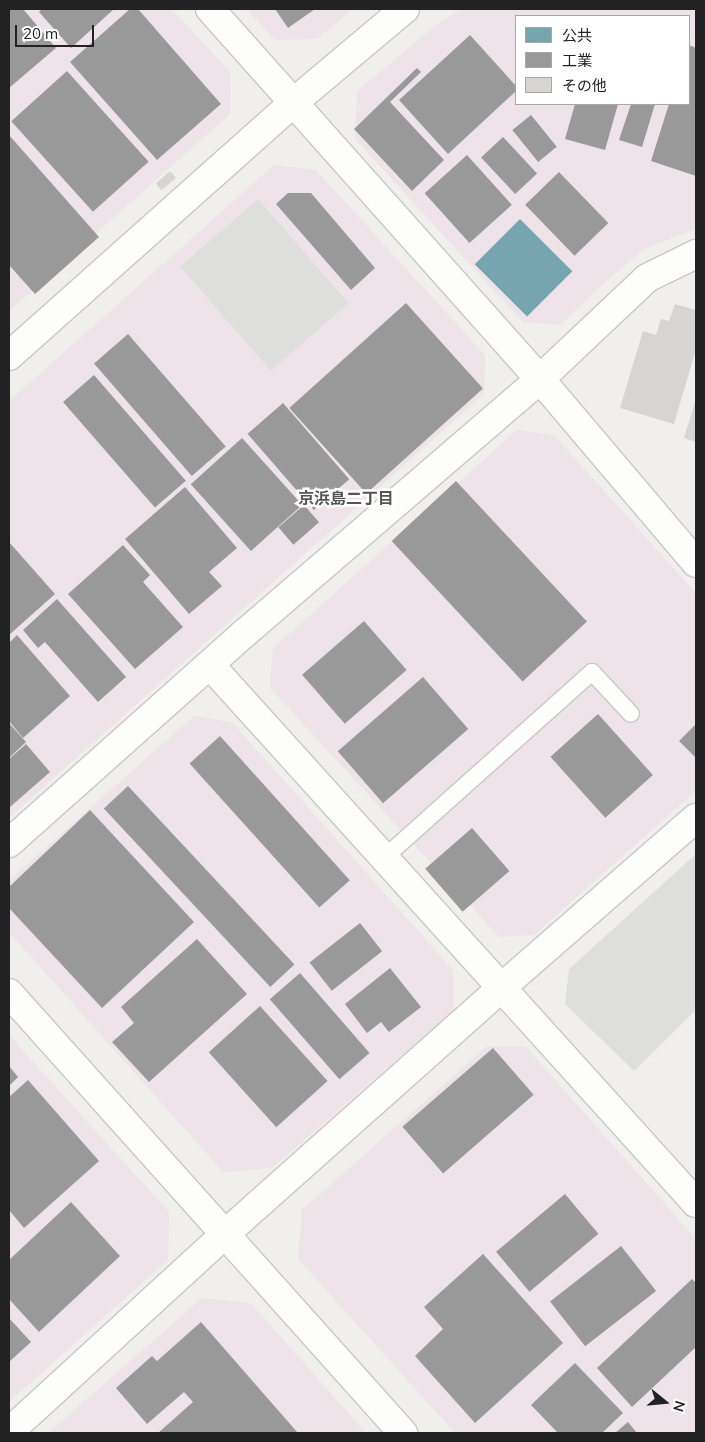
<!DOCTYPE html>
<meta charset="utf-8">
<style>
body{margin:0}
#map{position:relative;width:705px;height:1442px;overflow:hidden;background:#f0efeb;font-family:Mulish,"Noto Sans JP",sans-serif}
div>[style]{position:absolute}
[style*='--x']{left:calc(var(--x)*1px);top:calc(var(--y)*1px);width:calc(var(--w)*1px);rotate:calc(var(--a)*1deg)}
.industrial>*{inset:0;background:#eee3e9}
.religious>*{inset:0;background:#dededc;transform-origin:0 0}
.public>*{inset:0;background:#76a5af;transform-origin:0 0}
.industry>*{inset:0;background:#999;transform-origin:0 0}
.building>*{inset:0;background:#d7d5d2;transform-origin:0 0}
.roads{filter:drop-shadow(1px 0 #c9c8c7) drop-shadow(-1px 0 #c9c8c7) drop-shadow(0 1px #c9c8c7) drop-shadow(0 -1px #c9c8c7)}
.lane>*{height:16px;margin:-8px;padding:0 8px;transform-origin:8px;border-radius:8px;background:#fdfdfc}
.street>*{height:28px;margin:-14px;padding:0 14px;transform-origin:14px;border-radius:14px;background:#fdfdfc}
span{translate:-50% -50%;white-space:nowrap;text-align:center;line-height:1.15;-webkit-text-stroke:5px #fff;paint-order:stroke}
.neighbourhood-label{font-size:16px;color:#555;font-weight:700}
.frame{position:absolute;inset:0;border:10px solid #222;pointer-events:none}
.legend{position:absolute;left:515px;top:15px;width:175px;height:90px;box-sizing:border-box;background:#fff;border:1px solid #a7a7a7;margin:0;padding:6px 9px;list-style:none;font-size:15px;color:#222}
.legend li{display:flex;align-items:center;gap:10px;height:25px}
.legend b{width:25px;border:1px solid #a7a7a7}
.north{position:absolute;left:640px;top:1377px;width:50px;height:50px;-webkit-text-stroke:4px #fff;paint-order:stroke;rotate:107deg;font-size:14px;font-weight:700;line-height:20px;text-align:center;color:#222}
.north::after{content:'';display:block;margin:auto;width:18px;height:22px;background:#222;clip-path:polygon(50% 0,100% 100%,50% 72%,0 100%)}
.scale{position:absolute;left:15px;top:25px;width:79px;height:22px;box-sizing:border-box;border:2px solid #222;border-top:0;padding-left:6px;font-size:15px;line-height:18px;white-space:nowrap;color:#222;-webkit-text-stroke:4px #fff;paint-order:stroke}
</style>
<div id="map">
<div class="industrial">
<i style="clip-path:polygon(9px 9px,172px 9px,231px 73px,230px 114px,9px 311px)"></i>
<i style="clip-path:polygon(246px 9px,353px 9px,317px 39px,275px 40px)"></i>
<i style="clip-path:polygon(evenodd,461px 9px,696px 9px,696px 229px,646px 248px,606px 281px,560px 325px,523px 322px,355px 139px,357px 91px,437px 24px,461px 9px,516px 16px,689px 16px,689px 104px,516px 104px,516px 16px)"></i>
<i style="clip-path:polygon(274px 165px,316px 170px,485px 355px,484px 394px,9px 818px,9px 401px)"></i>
<i style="clip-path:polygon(517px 430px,554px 435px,696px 593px,696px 791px,534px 935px,499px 937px,270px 688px,273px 648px)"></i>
<i style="clip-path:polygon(194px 716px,232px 722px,453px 970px,454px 1010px,272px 1168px,223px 1172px,9px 932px,9px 880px)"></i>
<i style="clip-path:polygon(9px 1035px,169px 1212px,168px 1260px,9px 1402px)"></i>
<i style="clip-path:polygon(487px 1046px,526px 1047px,696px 1239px,696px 1433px,455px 1433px,298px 1259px,302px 1210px)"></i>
<i style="clip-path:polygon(202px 1298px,251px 1303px,366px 1433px,48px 1433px)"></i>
</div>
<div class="religious">
<i style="left:258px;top:199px;width:138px;height:103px;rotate:49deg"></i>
<i style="clip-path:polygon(696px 854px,696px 1002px,694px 1012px,634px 1071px,565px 1004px,569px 969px)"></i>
</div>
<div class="public">
<i style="left:520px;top:219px;width:74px;height:64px;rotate:45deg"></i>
</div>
<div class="industry">
<i style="clip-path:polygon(9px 9px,23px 9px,56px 48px,9px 88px)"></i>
<i style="clip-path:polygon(42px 9px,114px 9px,71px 48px,39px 12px)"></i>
<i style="clip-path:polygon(130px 9px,138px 9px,221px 104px,157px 160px,70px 62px)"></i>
<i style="clip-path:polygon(275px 9px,315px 9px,288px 28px)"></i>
<i style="clip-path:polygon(470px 35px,516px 86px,516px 91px,448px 154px,399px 100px)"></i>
<i style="clip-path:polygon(689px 45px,696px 48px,696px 176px,651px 161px,669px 104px,689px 104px)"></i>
<i style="clip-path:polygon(417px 68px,421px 72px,390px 102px,444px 160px,412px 191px,354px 129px)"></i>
<i style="left:67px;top:71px;width:122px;height:75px;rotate:48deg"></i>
<i style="clip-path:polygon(575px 104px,618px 104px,605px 150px,565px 139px)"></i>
<i style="clip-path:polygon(631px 104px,655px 104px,642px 147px,619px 140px)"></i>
<i style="left:531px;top:115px;width:41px;height:24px;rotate:51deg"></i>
<i style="clip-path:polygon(9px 135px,99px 237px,35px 294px,9px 265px)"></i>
<i style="left:503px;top:137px;width:50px;height:30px;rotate:47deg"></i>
<i style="left:467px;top:155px;width:67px;height:57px;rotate:48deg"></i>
<i style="left:559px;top:172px;width:71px;height:47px;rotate:46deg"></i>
<i style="clip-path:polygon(288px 193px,311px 193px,375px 268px,351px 290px,276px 204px)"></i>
<i style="left:406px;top:303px;width:115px;height:157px;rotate:48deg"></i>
<i style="left:128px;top:334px;width:149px;height:45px;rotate:49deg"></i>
<i style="left:94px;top:375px;width:140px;height:41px;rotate:49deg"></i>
<i style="left:283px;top:403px;width:101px;height:47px;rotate:49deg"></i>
<i style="left:242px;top:438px;width:90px;height:69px;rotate:48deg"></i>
<i style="left:456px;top:481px;width:192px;height:88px;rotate:47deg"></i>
<i style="clip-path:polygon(185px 487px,237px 548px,209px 572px,222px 586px,189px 614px,125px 539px)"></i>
<i style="left:304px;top:505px;width:23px;height:34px;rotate:49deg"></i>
<i style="clip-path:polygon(9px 542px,55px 594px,9px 635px)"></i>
<i style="clip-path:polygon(123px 545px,150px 575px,143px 582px,183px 627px,135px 669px,68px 594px)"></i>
<i style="clip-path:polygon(57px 599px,126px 677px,98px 702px,45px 642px,38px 648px,23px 630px)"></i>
<i style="left:364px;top:621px;width:65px;height:82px;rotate:49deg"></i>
<i style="clip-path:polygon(17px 635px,70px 696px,23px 738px,9px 721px,9px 643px)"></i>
<i style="left:423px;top:677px;width:69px;height:113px;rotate:49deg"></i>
<i style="left:598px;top:714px;width:82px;height:64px;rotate:48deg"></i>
<i style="clip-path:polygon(9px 723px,26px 742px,9px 758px)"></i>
<i style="clip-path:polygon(696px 724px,696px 758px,679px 741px)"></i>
<i style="left:220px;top:736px;width:194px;height:41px;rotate:48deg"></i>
<i style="clip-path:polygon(26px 744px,50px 772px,10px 807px,9px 759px)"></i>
<i style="left:128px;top:786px;width:244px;height:33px;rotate:47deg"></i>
<i style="clip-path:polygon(90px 810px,194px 922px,102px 1008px,9px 908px,9px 887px)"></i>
<i style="left:472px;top:828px;width:57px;height:62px;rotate:49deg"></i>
<i style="left:360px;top:923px;width:36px;height:64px;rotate:52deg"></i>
<i style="clip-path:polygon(197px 939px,247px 994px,149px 1082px,112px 1042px,134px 1023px,121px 1007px)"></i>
<i style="clip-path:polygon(390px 968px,421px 1007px,389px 1032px,381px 1022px,367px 1033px,345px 1004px)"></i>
<i style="left:300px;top:973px;width:106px;height:40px;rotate:49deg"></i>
<i style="left:260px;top:1006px;width:101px;height:69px;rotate:48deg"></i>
<i style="left:493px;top:1048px;width:62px;height:120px;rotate:49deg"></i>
<i style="clip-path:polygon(9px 1066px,18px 1077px,9px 1086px)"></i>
<i style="clip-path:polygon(28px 1080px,99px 1161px,24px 1228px,9px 1210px,9px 1097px)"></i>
<i style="left:565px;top:1194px;width:52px;height:90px;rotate:50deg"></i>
<i style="clip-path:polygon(71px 1202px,120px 1256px,39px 1332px,9px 1299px,9px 1260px)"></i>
<i style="left:621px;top:1246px;width:57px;height:90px;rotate:52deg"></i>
<i style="clip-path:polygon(483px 1254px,563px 1343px,475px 1423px,415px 1356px,443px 1329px,424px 1307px)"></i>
<i style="clip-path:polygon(692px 1279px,696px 1283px,696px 1347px,632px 1407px,597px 1368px)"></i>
<i style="clip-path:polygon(9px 1318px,31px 1342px,9px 1362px)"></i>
<i style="clip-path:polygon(201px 1322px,298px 1433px,158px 1433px,193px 1402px,184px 1392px,147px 1424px,116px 1388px,152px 1356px,157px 1361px)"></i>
<i style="clip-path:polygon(575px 1363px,623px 1413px,602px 1433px,558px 1433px,531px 1405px)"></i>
<i style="clip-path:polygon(628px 1422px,637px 1433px,615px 1433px)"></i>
</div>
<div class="building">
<i style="left:170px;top:171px;width:9px;height:19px;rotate:49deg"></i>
<i style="clip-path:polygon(675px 304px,696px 310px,696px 349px,674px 424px,620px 408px,643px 331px,656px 335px,661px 319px,669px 321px)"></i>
<i style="clip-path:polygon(696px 399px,696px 442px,684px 438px)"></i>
</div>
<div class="roads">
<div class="lane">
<i style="--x:384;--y:858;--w:279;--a:-41.8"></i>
<i style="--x:592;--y:672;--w:57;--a:47.1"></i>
</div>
<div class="street">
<i style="--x:210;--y:9;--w:496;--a:48.3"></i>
<i style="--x:540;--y:379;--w:241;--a:49.7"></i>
<i style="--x:9;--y:356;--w:382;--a:-41.7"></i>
<i style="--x:294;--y:102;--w:145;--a:-40"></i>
<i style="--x:210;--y:665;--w:725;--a:47.91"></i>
<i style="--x:9;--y:843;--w:317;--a:-41.7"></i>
<i style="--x:246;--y:632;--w:388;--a:-40.7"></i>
<i style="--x:540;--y:379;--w:147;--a:-43.3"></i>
<i style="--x:647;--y:278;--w:55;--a:-26.1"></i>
<i style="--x:9;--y:993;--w:591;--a:48.16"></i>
<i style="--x:9;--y:1432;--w:292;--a:-42.5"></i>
<i style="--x:224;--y:1235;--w:373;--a:-41.7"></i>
<i style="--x:502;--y:987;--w:257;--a:-41.1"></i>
</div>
</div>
<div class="neighbourhood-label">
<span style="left:346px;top:498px">京浜島二丁目</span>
</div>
<div class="frame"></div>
<ul class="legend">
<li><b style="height:14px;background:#76a5af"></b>公共</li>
<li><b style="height:14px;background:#999"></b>工業</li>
<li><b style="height:14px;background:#d7d5d2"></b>その他</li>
</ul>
<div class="north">N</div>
<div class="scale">20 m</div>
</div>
